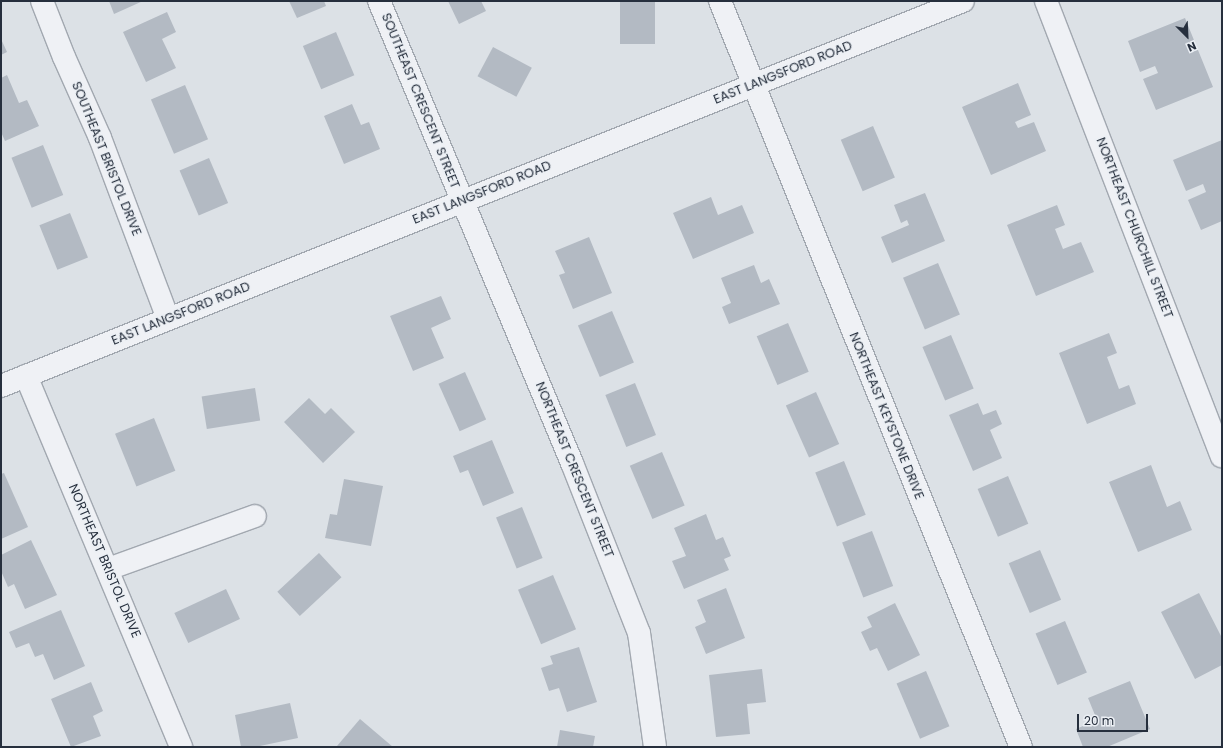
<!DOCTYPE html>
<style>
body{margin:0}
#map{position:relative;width:1223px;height:748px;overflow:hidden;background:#dce1e6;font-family:Poppins,sans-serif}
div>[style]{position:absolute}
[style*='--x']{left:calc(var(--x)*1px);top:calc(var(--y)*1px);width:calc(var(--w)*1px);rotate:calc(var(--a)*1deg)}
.building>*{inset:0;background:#b3bac3;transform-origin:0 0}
.roads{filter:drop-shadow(1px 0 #a2a8b0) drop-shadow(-1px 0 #a2a8b0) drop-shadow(0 1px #a2a8b0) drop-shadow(0 -1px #a2a8b0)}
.minor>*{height:22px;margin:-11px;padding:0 11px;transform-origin:11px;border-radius:11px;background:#eff1f5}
.tertiary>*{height:22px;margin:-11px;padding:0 11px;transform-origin:11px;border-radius:11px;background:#eff1f5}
span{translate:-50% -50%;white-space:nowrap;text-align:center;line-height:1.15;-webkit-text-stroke:3px #ebeff4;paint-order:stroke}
.street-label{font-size:13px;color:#262f3d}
.frame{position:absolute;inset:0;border:2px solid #262f3d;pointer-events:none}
.north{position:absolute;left:1167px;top:16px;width:40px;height:40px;-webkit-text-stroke:3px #ebeff4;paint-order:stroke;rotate:156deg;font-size:11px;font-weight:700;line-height:16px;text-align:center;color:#262f3d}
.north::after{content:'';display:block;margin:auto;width:14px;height:18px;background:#262f3d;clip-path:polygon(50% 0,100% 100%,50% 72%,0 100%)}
.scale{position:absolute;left:1077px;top:714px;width:71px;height:18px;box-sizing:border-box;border:2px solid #262f3d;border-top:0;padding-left:5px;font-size:12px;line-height:14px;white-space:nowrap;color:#262f3d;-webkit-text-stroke:3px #ebeff4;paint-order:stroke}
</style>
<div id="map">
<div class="building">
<i style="clip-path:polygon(109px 1px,143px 1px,114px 14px)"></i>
<i style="clip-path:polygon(289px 1px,324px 1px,326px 6px,297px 18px)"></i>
<i style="clip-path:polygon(448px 1px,481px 1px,486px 11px,459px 24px)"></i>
<i style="left:620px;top:1px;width:35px;height:43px"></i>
<i style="clip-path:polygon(167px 12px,176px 32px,162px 39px,176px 68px,146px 82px,123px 32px)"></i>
<i style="clip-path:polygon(1185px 18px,1213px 87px,1156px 110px,1143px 79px,1158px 73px,1155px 66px,1140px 72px,1128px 41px)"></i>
<i style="left:336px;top:32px;width:47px;height:36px;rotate:67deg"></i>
<i style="clip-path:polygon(1px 39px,7px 52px,1px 55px)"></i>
<i style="left:493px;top:47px;width:44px;height:33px;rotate:28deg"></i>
<i style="clip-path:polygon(7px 75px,19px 103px,27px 100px,39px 126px,5px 141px,1px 132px,1px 78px)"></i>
<i style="clip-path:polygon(1018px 83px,1031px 115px,1015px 122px,1018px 128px,1034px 122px,1046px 151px,991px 175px,962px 107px)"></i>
<i style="left:185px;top:85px;width:59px;height:37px;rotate:67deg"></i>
<i style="clip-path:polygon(352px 104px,361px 125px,369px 122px,380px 149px,344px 164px,324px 116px)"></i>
<i style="left:873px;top:126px;width:56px;height:35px;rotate:67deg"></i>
<i style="clip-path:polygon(1222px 140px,1222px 221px,1201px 230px,1188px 200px,1206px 192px,1203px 184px,1186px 191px,1173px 160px)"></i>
<i style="left:43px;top:145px;width:54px;height:34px;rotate:68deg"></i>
<i style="left:209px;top:158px;width:49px;height:32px;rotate:67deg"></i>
<i style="clip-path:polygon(925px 193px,945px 241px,892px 263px,881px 237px,909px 225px,907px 220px,901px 223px,894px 205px)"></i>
<i style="clip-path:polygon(711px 197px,718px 215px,742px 205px,754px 233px,693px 259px,673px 213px)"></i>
<i style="clip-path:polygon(1057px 205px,1065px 225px,1055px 229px,1063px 249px,1081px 242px,1094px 272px,1036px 296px,1007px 225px)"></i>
<i style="left:70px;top:213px;width:48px;height:33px;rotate:68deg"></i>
<i style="clip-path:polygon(589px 237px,612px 293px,573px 309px,559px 275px,565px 273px,555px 251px)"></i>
<i style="left:938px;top:263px;width:56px;height:38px;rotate:67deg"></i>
<i style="clip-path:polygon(754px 265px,761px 283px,769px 279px,780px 304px,729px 324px,722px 307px,731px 303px,721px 278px)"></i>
<i style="clip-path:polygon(441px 296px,451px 319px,431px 328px,444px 358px,413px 371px,390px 316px)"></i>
<i style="left:612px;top:311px;width:56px;height:37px;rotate:67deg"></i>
<i style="left:788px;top:323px;width:53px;height:34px;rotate:67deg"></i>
<i style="clip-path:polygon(1109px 333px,1117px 353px,1107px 357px,1119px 389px,1129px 385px,1136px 404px,1087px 424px,1059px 353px)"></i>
<i style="left:951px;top:335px;width:58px;height:31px;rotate:67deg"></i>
<i style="left:465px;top:372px;width:52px;height:29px;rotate:66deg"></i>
<i style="left:635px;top:383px;width:56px;height:32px;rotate:68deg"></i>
<i style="left:255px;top:388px;width:33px;height:54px;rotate:81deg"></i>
<i style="left:816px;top:392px;width:57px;height:33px;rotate:66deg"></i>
<i style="clip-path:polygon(309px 398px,325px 414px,331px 408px,355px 432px,323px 463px,284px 422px)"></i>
<i style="clip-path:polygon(978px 403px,983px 415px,996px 410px,1002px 424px,990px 430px,1002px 458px,973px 471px,949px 415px)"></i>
<i style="left:154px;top:418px;width:57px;height:42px;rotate:68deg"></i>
<i style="clip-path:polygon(492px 440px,514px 493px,483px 506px,468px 470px,460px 473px,453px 456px)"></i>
<i style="left:662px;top:452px;width:58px;height:35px;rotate:67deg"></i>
<i style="left:844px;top:461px;width:58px;height:31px;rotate:68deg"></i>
<i style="clip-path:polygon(1151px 465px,1167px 507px,1180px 501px,1192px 530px,1138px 552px,1109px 482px)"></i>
<i style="clip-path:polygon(4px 473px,28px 527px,1px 539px,1px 474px)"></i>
<i style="left:1008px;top:476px;width:52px;height:33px;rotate:67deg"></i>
<i style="clip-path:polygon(344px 479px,383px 486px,371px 546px,325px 538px,330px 514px,337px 515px)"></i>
<i style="left:522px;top:507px;width:55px;height:28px;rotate:68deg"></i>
<i style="clip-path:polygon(706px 514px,716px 540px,723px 537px,731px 556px,724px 559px,729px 570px,684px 589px,672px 561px,686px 556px,674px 528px)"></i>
<i style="left:872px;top:531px;width:59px;height:32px;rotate:69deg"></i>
<i style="clip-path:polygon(31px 540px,57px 595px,25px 609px,14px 584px,8px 587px,1px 571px,1px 555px)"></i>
<i style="left:1040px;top:550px;width:54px;height:34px;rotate:67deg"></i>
<i style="left:319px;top:553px;width:33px;height:57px;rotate:47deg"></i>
<i style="left:553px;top:575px;width:59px;height:38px;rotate:67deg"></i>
<i style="clip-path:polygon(726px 588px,745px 638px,706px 654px,695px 627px,706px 622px,697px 600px)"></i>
<i style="left:226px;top:589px;width:33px;height:57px;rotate:65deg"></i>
<i style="clip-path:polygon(1199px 593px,1221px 636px,1222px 635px,1222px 665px,1195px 679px,1161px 612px)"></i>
<i style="clip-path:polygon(895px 603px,920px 655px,888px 671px,877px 648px,870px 651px,861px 632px,872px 627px,867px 617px)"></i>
<i style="clip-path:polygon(61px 610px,85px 666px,54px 680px,43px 654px,35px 657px,29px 643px,16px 648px,9px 632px)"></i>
<i style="left:1065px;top:621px;width:56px;height:32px;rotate:67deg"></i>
<i style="clip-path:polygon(579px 647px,597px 702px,567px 712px,559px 688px,549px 691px,541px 668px,553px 664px,550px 656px)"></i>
<i style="clip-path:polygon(762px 669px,766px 702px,747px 704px,750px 734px,716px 737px,709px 675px)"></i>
<i style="left:926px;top:671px;width:60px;height:32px;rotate:67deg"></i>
<i style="clip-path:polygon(1130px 681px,1150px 729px,1107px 747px,1083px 747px,1076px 729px,1097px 720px,1088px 698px)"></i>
<i style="clip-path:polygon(91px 682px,103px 711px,93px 716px,101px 736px,71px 747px,51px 699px)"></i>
<i style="clip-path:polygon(290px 703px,298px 738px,255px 747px,241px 747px,235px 715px)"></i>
<i style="clip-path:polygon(360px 719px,393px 747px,337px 746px)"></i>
<i style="clip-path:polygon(560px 730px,595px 736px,593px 747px,557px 747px)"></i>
</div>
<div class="roads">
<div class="minor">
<i style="--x:42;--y:1;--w:60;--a:68.6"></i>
<i style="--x:64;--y:57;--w:89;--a:66"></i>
<i style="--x:100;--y:138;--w:193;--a:69.4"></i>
<i style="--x:379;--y:1;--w:501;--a:67.33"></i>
<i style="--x:572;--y:463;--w:183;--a:68.5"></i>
<i style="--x:639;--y:633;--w:115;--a:82"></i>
<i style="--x:720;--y:1;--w:804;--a:68.03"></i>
<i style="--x:1046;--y:1;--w:488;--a:68.9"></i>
<i style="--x:26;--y:376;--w:402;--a:67.3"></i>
<i style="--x:108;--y:569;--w:156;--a:-19.8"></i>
</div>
<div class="tertiary">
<i style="--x:1;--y:386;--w:1036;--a:-21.81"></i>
</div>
</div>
<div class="street-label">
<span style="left:783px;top:73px;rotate:-22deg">EAST LANGSFORD ROAD</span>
<span style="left:420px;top:101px;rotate:68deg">SOUTHEAST CRESCENT STREET</span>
<span style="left:106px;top:159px;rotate:68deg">SOUTHEAST BRISTOL DRIVE</span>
<span style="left:482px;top:193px;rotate:-22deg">EAST LANGSFORD ROAD</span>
<span style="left:1134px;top:228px;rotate:69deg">NORTHEAST CHURCHILL STREET</span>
<span style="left:181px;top:314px;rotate:-22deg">EAST LANGSFORD ROAD</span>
<span style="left:886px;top:416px;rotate:68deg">NORTHEAST KEYSTONE DRIVE</span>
<span style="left:574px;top:470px;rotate:68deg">NORTHEAST CRESCENT STREET</span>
<span style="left:104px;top:561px;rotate:67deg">NORTHEAST BRISTOL DRIVE</span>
</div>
<div class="frame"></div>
<div class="north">N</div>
<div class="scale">20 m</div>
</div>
